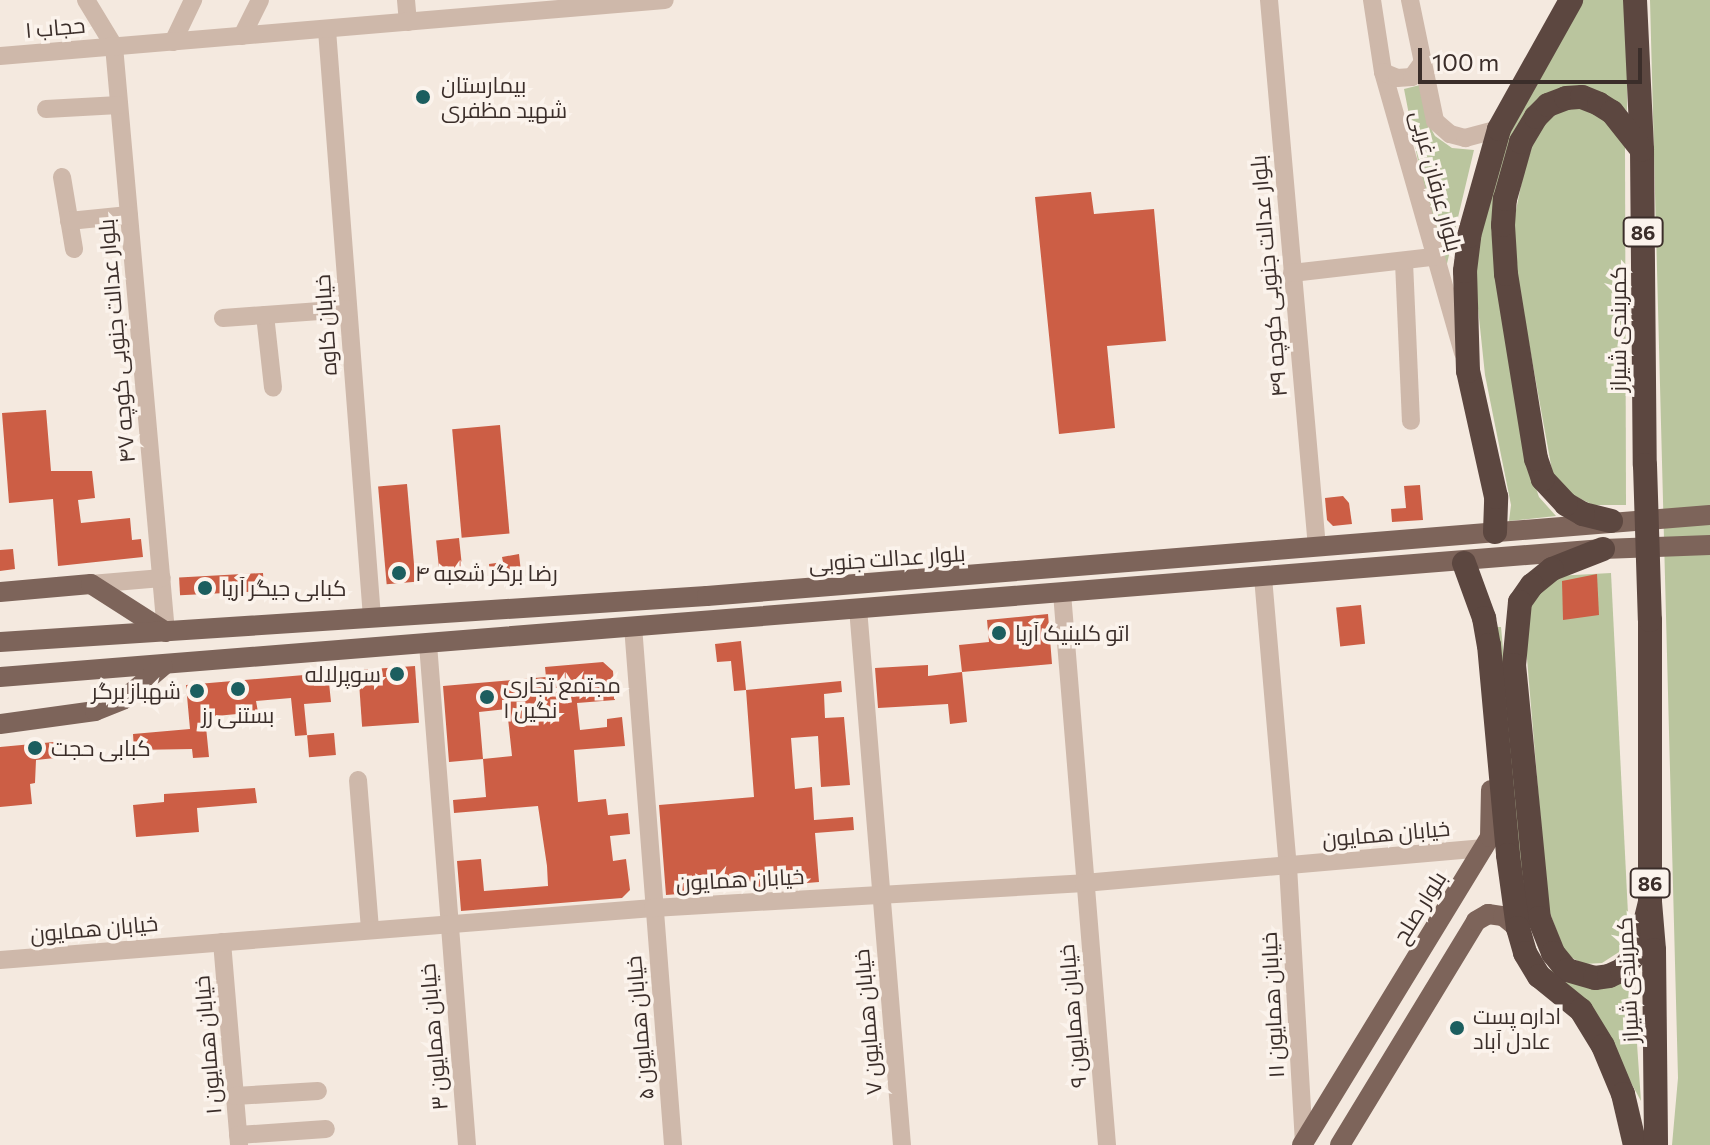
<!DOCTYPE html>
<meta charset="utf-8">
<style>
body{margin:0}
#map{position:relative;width:1710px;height:1145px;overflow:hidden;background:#f4e9df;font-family:Commissioner,Cairo,sans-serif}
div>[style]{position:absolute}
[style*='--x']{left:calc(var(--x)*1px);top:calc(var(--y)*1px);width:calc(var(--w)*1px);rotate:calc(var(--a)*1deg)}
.green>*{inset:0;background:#bac59e}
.building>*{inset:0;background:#cc5e45;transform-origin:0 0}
.minor>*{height:18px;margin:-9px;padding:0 9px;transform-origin:9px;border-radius:9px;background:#ceb8aa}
.major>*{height:20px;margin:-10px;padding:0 10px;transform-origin:10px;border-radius:10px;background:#7d645a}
.highway>*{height:24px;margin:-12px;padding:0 12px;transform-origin:12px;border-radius:12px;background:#5c4740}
.highway-bridge>*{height:24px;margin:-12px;padding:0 12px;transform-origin:12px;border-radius:12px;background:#5c4740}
.dots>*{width:22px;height:22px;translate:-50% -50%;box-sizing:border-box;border:4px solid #fbf3ec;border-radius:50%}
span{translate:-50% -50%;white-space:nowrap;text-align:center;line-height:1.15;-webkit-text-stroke:7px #fbf3ec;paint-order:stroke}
.shield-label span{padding:2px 6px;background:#fbf3ec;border:2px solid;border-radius:6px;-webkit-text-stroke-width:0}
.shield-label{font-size:20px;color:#3b2e2a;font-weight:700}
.street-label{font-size:22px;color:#3b2e2a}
.poi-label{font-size:22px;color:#3b2e2a}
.left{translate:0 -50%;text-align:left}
.right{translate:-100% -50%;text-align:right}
.scale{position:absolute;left:1418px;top:48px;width:224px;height:36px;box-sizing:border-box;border:4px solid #3b2e2a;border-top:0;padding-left:10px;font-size:24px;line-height:28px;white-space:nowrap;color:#3b2e2a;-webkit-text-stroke:6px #fbf3ec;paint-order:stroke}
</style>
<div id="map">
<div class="green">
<i style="clip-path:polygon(1581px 0,1628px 0,1627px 111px,1603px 93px,1576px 88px,1504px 161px,1528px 464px,1539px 497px,1556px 516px,1509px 521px,1511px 505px,1485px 375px,1474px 270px,1492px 177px,1506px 141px)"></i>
<i style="clip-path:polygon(1650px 0,1710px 0,1710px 1145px,1672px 1145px,1678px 1078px)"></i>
<i style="clip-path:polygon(1420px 85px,1427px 121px,1435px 136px,1452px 148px,1474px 150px,1445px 272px,1439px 269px,1404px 89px)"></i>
<i style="clip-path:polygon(1578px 106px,1607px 119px,1625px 147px,1626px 505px,1593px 505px,1567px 492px,1553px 476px,1518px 283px,1513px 225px,1524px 171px,1536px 135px,1546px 122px,1560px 111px)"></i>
<i style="clip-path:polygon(1611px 573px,1629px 934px,1619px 952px,1602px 963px,1584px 964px,1566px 955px,1548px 908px,1524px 623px,1528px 605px,1556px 576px)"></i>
<i style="clip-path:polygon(1496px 627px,1501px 627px,1530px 932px,1543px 966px,1575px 983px,1610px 982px,1632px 972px,1641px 1101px,1594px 1015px,1563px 984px,1540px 969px,1528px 947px)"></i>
</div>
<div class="building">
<i style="clip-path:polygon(1091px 192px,1094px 214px,1154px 209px,1166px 341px,1107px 346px,1115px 428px,1059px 434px,1035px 197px)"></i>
<i style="clip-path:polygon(46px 410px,51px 471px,92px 471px,95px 498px,78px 500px,81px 523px,130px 518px,132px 540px,141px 539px,143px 557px,58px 566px,53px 499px,9px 503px,2px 413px)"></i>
<i style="left:500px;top:425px;width:109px;height:48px;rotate:85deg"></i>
<i style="left:407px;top:484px;width:98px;height:29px;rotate:85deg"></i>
<i style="clip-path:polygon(1420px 485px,1423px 520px,1392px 522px,1391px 509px,1406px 508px,1404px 486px)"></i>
<i style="clip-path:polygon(1343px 496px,1349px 503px,1352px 524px,1333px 526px,1327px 520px,1325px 498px)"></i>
<i style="left:459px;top:538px;width:40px;height:23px;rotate:84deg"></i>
<i style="clip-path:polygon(13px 549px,15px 569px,0 571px,0 550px)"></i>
<i style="clip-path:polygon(519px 554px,521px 572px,490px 576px,489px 564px,503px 562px,502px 557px)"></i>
<i style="left:263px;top:573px;width:18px;height:84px;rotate:87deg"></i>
<i style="clip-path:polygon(1597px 574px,1599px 615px,1563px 620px,1562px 581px)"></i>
<i style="left:1361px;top:605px;width:39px;height:25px;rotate:84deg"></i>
<i style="clip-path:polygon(1048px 614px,1052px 664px,962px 672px,967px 722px,950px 724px,948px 704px,878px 708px,875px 668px,928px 665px,928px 676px,962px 672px,959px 645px,989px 642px,987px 620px)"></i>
<i style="clip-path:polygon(741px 641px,746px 690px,734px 691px,731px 661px,717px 662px,715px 644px)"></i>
<i style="clip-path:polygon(evenodd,603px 662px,613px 671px,615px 700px,577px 703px,580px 730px,607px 727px,607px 719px,622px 717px,625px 746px,574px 750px,578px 802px,606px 799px,608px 815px,628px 813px,630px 834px,610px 836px,613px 861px,626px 859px,630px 890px,622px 898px,461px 911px,457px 861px,481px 859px,484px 891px,548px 886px,547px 866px,538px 806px,454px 813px,453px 800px,486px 797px,483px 759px,449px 762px,443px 686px,546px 677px,545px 667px,603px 662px,507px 709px,512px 756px,483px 759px,479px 712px,507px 709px)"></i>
<i style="left:415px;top:666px;width:57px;height:57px;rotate:86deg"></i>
<i style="clip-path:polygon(328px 673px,331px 702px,304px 704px,307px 735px,295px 736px,291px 698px,256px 701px,258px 712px,205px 717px,209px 757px,193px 758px,192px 749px,134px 750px,133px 734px,190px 729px,186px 685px)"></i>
<i style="clip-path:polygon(841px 681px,842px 692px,824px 694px,825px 718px,844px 717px,850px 785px,821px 787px,818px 736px,791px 738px,795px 789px,812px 787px,814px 820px,853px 817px,854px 830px,815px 833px,819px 882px,666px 895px,659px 805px,754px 797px,746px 690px)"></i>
<i style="left:334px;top:733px;width:22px;height:27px;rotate:85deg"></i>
<i style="clip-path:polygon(54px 742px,55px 758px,36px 760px,35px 783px,30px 784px,32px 804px,0 807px,0 747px)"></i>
<i style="clip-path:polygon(255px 788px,257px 803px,197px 808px,199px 832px,136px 837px,133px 805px,164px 802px,164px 794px)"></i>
</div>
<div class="minor">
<i style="--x:86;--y:0;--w:54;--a:58.7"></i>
<i style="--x:114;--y:46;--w:588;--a:84.93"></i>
<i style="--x:406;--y:0;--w:22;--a:85"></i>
<i style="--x:1269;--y:0;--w:549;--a:84.99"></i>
<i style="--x:1372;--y:0;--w:73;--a:81.3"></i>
<i style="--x:1383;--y:72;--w:292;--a:74.1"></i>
<i style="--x:1410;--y:0;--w:124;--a:78.3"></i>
<i style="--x:1435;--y:121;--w:20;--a:41"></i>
<i style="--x:1450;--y:134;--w:16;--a:15"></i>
<i style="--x:1465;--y:138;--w:35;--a:-15"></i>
<i style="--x:327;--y:30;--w:589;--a:85.62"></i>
<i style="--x:242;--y:36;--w:40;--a:-63.4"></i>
<i style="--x:173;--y:42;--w:47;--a:-64.5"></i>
<i style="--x:0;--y:56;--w:667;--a:-4.81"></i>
<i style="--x:1383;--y:72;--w:15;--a:23"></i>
<i style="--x:1397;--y:78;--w:15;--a:-4"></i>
<i style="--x:1412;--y:77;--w:19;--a:-54"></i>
<i style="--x:46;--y:109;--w:73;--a:-3.1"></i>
<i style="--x:62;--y:177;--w:73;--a:80.5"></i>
<i style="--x:69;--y:221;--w:60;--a:-5.7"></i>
<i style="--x:1404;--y:262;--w:159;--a:87.5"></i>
<i style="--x:1292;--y:273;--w:142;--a:-6.5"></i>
<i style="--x:265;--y:315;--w:73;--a:83.7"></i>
<i style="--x:223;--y:318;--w:125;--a:-4.1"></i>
<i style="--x:1263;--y:577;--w:290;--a:85.1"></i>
<i style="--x:1288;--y:866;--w:275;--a:86.7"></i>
<i style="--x:91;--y:584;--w:71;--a:-4.8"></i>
<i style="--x:1062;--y:593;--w:554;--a:85.34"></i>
<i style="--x:858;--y:608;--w:539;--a:85.32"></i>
<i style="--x:633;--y:626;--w:521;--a:85.59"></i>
<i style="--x:428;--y:644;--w:503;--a:85.55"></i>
<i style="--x:358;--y:780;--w:150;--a:85.4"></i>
<i style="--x:222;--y:942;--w:204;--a:85.2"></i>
<i style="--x:0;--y:960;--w:655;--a:-4.55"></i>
<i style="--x:653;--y:908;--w:432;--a:-3.3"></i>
<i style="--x:1084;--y:883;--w:402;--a:-5"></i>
<i style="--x:235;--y:1096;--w:83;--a:-3.4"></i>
<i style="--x:238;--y:1135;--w:88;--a:-3.9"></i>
</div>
<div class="major">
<i style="--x:0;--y:592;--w:91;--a:-5"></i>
<i style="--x:91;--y:584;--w:89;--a:32.6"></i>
<i style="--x:0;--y:642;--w:708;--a:-3.72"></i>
<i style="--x:707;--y:596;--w:1006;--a:-4.62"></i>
<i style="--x:0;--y:677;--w:1608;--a:-4.57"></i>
<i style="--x:1603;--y:549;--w:107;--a:-2.1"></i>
<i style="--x:0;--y:724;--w:96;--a:-7.8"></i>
<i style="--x:95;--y:711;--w:31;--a:-22"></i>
<i style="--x:124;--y:699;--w:51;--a:-40.2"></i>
<i style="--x:1302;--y:1145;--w:361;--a:-58.6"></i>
<i style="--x:1490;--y:837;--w:47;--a:-88.8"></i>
<i style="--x:1340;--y:1145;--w:262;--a:-58.7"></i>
<i style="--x:1476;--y:921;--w:14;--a:-30"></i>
<i style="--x:1488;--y:914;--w:15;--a:8"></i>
<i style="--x:1503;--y:916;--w:19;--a:39"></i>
</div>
<div class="highway">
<i style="--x:1635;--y:0;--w:150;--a:87.3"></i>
<i style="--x:1642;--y:150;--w:315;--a:89.5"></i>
<i style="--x:1611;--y:521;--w:29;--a:-166"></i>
<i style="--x:1583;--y:514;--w:20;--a:-150"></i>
<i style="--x:1566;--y:504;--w:34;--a:-133"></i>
<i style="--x:1543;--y:479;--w:21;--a:-109"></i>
<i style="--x:1536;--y:459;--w:187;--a:-99.2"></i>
<i style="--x:1506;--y:274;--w:49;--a:-93.5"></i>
<i style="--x:1503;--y:225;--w:26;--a:-86"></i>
<i style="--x:1505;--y:199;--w:59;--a:-74.3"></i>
<i style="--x:1521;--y:142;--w:29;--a:-59"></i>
<i style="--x:1536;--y:117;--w:17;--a:-45"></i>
<i style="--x:1548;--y:105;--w:19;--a:-21"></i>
<i style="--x:1566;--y:98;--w:16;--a:-4"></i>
<i style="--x:1582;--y:97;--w:18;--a:22"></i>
<i style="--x:1599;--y:104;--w:15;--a:32"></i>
<i style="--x:1612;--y:112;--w:48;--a:51.7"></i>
<i style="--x:1495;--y:532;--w:35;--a:-88"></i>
<i style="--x:1496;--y:497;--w:129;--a:-102.5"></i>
<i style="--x:1468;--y:371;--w:100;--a:-91.7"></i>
<i style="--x:1465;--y:271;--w:35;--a:-83"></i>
<i style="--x:1469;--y:236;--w:111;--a:-74.3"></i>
<i style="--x:1499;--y:129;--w:148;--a:-60.8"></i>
<i style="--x:1603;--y:549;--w:55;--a:158.6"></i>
<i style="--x:1552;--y:569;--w:26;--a:141"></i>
<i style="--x:1532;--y:585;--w:21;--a:125"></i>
<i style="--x:1520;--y:602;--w:63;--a:95.4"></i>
<i style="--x:1514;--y:665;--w:254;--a:84.4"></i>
<i style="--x:1539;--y:918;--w:38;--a:68"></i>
<i style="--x:1553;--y:953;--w:22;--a:51"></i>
<i style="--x:1567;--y:970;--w:29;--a:16"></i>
<i style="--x:1595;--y:978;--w:14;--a:-8"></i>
<i style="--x:1609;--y:976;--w:14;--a:-25"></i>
<i style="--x:1622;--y:970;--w:25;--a:-50"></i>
<i style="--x:1638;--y:951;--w:50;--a:-76.2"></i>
<i style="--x:1464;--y:563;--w:59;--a:70"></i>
<i style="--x:1484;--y:618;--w:27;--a:80"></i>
<i style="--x:1489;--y:645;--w:211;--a:84.8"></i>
<i style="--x:1508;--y:855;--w:74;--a:82.2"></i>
<i style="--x:1518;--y:928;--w:26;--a:74"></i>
<i style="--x:1525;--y:953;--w:27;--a:59"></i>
<i style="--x:1539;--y:976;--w:54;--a:39"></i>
<i style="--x:1581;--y:1010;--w:42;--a:58.6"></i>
<i style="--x:1603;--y:1046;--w:52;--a:67.4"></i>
<i style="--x:1623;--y:1094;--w:52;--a:76.8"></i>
<i style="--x:1650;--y:620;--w:282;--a:90"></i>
<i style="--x:1650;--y:902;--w:48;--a:85.2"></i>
<i style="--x:1654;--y:950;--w:195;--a:89.4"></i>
</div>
<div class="highway-bridge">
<i style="--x:1645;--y:465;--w:155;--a:88.2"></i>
</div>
<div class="dots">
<i style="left:423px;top:97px;background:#1c5e5f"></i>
<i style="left:399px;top:573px;background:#1c5e5f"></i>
<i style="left:205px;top:588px;background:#1c5e5f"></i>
<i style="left:999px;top:633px;background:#1c5e5f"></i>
<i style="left:397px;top:674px;background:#1c5e5f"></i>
<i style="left:238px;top:689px;background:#1c5e5f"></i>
<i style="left:197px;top:691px;background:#1c5e5f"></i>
<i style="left:487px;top:697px;background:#1c5e5f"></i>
<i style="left:35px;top:748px;background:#1c5e5f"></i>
<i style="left:1457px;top:1028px;background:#1c5e5f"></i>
</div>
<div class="shield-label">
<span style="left:1643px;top:232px">86</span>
<span style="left:1650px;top:883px">86</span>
</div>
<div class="street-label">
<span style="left:55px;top:27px;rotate:-5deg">حجاب ۱</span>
<span style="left:1437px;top:181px;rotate:75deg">بلوار عرفان غربی</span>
<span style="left:1268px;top:276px;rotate:-95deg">بلوار عدالت جنوبی کوچه ۴۹</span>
<span style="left:325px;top:325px;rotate:-94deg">خیابان کاوه</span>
<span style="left:1618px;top:329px;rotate:-90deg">کمربندی شیراز</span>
<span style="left:116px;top:341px;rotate:-95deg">بلوار عدالت جنوبی کوچه ۴۷</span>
<span style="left:887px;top:558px;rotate:-4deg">بلوار عدالت جنوبی</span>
<span style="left:1386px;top:833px;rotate:-5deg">خیابان همایون</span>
<span style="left:740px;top:879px;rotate:-3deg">خیابان همایون</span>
<span style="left:1419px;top:907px;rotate:-58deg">بلوار صلح</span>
<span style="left:94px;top:928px;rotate:-5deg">خیابان همایون</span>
<span style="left:1627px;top:980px;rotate:-93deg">کمربندی شیراز</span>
<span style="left:1272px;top:1005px;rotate:-93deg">خیابان همایون ۱۱</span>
<span style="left:1072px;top:1016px;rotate:-95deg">خیابان همایون ۹</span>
<span style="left:867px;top:1022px;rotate:-95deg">خیابان همایون ۷</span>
<span style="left:639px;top:1028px;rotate:-95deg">خیابان همایون ۵</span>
<span style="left:433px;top:1037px;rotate:-95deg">خیابان همایون ۳</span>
<span style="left:207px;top:1045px;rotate:-95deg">خیابان همایون ۱</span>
</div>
<div class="poi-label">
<span class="left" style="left:441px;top:97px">بیمارستان<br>شهید مظفری</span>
<span class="left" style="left:415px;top:573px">رضا برگر شعبه ۴</span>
<span class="left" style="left:221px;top:588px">کبابی جیگر آریا</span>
<span class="left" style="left:1015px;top:633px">اتو کلینیک آریا</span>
<span class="right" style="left:381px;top:674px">سوپرلاله</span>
<span class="left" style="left:503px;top:697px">مجتمع تجاری<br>نگین ۱</span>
<span class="right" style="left:181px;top:691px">شهباز برگر</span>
<span style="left:238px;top:715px">بستنی رز</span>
<span class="left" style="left:51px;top:748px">کبابی حجت</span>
<span class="left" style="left:1473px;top:1028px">اداره پست<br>عادل آباد</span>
</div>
<div class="scale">100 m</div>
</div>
